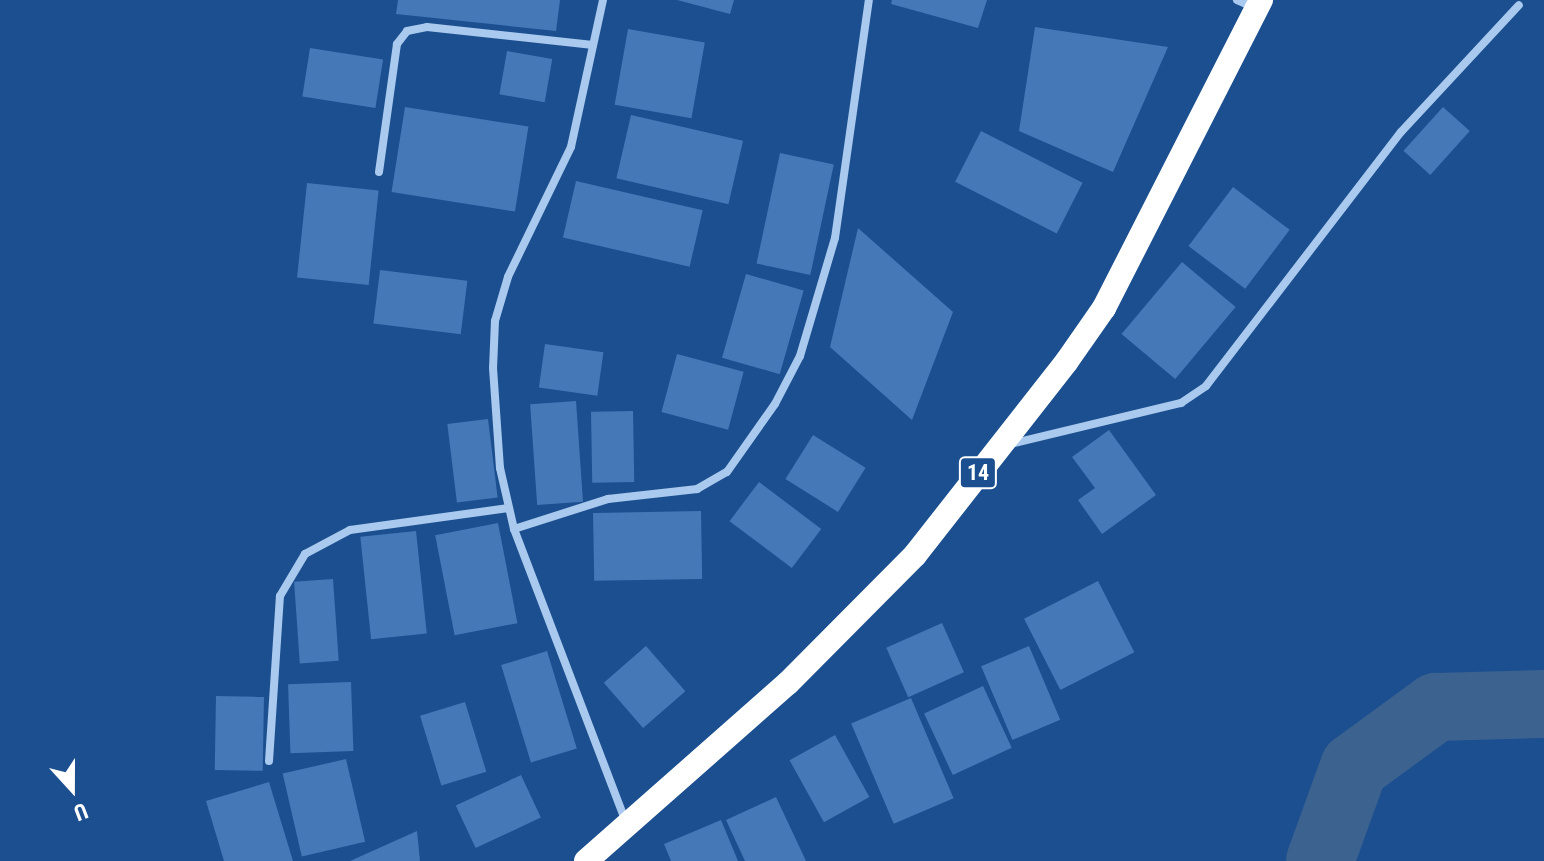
<!DOCTYPE html>
<style>
body{margin:0}
#map{position:relative;width:1544px;height:861px;overflow:hidden;background:#1b4f8f;font-family:"Roboto Condensed",sans-serif}
div>[style]{position:absolute}
[style*='--x']{left:calc(var(--x)*1px);top:calc(var(--y)*1px);width:calc(var(--w)*1px);rotate:calc(var(--a)*1deg)}
.river>*{height:68px;margin:-34px;padding:0 34px;transform-origin:34px;border-radius:34px;background:#3c6290}
.building>*{inset:0;background:#4478b7;transform-origin:0 0}
.street>*{height:8px;margin:-4px;padding:0 4px;transform-origin:4px;border-radius:4px;background:#a9c9ee}
.highway>*{height:24px;margin:-12px;padding:0 12px;transform-origin:12px;border-radius:12px;background:#fff}
span{translate:-50% -50%;white-space:nowrap;text-align:center;line-height:1.15;-webkit-text-stroke:8px #1b4f8f;paint-order:stroke}
.shield-label span{padding:2px 6px;background:#1b4f8f;border:2px solid;border-radius:6px;-webkit-text-stroke-width:0}
.shield-label{font-size:22px;color:#fff;font-weight:700}
.north{position:absolute;left:32px;top:749px;width:80px;height:80px;-webkit-text-stroke:6px #1b4f8f;paint-order:stroke;rotate:159deg;font-size:22px;font-weight:700;line-height:32px;text-align:center;color:#fff}
.north::after{content:'';display:block;margin:auto;width:28px;height:36px;background:#fff;clip-path:polygon(50% 0,100% 100%,50% 72%,0 100%)}
</style>
<div id="map">
<div class="river">
<i style="--x:1320;--y:861;--w:100;--a:-70.1"></i>
<i style="--x:1354;--y:767;--w:102;--a:-36.2"></i>
<i style="--x:1436;--y:707;--w:108;--a:-1.6"></i>
</div>
<div class="building">
<i style="clip-path:polygon(398px 0,560px 0,556px 31px,396px 14px)"></i>
<i style="clip-path:polygon(677px 0,734px 0,730px 14px)"></i>
<i style="clip-path:polygon(892px 0,987px 0,978px 28px,891px 4px)"></i>
<i style="clip-path:polygon(1035px 27px,1168px 47px,1113px 172px,1019px 131px)"></i>
<i style="left:628px;top:29px;width:78px;height:77px;rotate:10deg"></i>
<i style="left:310px;top:48px;width:74px;height:49px;rotate:9deg"></i>
<i style="left:507px;top:51px;width:46px;height:44px;rotate:10deg"></i>
<i style="left:405px;top:107px;width:125px;height:86px;rotate:9deg"></i>
<i style="left:1443px;top:107px;width:36px;height:59px;rotate:42deg"></i>
<i style="left:631px;top:115px;width:115px;height:65px;rotate:13deg"></i>
<i style="left:981px;top:131px;width:114px;height:57px;rotate:27deg"></i>
<i style="left:780px;top:153px;width:55px;height:113px;rotate:12deg"></i>
<i style="left:576px;top:181px;width:130px;height:58px;rotate:13deg"></i>
<i style="left:307px;top:183px;width:72px;height:95px;rotate:6deg"></i>
<i style="left:1233px;top:187px;width:71px;height:74px;rotate:37deg"></i>
<i style="clip-path:polygon(858px 228px,953px 312px,912px 420px,830px 347px)"></i>
<i style="left:1182px;top:262px;width:70px;height:94px;rotate:40deg"></i>
<i style="left:380px;top:270px;width:88px;height:54px;rotate:7deg"></i>
<i style="left:746px;top:274px;width:60px;height:87px;rotate:16deg"></i>
<i style="left:545px;top:344px;width:59px;height:44px;rotate:8deg"></i>
<i style="left:677px;top:354px;width:69px;height:60px;rotate:15deg"></i>
<i style="left:576px;top:401px;width:101px;height:46px;rotate:86deg"></i>
<i style="left:633px;top:411px;width:71px;height:42px;rotate:89deg"></i>
<i style="left:488px;top:419px;width:79px;height:41px;rotate:83deg"></i>
<i style="clip-path:polygon(1109px 430px,1156px 495px,1102px 534px,1078px 500px,1095px 488px,1072px 457px)"></i>
<i style="left:813px;top:435px;width:62px;height:52px;rotate:32deg"></i>
<i style="left:759px;top:482px;width:78px;height:49px;rotate:37deg"></i>
<i style="left:701px;top:511px;width:68px;height:108px;rotate:89deg"></i>
<i style="left:498px;top:523px;width:102px;height:64px;rotate:79deg"></i>
<i style="left:416px;top:531px;width:103px;height:56px;rotate:84deg"></i>
<i style="left:333px;top:579px;width:82px;height:39px;rotate:86deg"></i>
<i style="left:1098px;top:581px;width:80px;height:83px;rotate:63deg"></i>
<i style="left:942px;top:623px;width:54px;height:61px;rotate:66deg"></i>
<i style="left:646px;top:646px;width:60px;height:56px;rotate:49deg"></i>
<i style="left:1029px;top:646px;width:80px;height:52px;rotate:67deg"></i>
<i style="left:547px;top:651px;width:102px;height:48px;rotate:73deg"></i>
<i style="left:351px;top:682px;width:69px;height:63px;rotate:88deg"></i>
<i style="left:983px;top:686px;width:68px;height:65px;rotate:65deg"></i>
<i style="left:216px;top:696px;width:48px;height:74px;rotate:1deg"></i>
<i style="left:911px;top:698px;width:109px;height:65px;rotate:67deg"></i>
<i style="left:465px;top:702px;width:73px;height:47px;rotate:73deg"></i>
<i style="left:835px;top:735px;width:71px;height:52px;rotate:61deg"></i>
<i style="left:346px;top:759px;width:85px;height:65px;rotate:77deg"></i>
<i style="left:521px;top:775px;width:47px;height:72px;rotate:65deg"></i>
<i style="clip-path:polygon(269px 782px,293px 861px,224px 861px,206px 801px)"></i>
<i style="clip-path:polygon(776px 797px,806px 861px,745px 861px,726px 820px)"></i>
<i style="clip-path:polygon(721px 820px,738px 861px,671px 861px,664px 844px)"></i>
<i style="clip-path:polygon(417px 831px,420px 861px,350px 861px)"></i>
</div>
<div class="street">
<i style="--x:603;--y:0;--w:150;--a:102.3"></i>
<i style="--x:571;--y:147;--w:144;--a:115.9"></i>
<i style="--x:508;--y:277;--w:46;--a:106.5"></i>
<i style="--x:495;--y:321;--w:47;--a:92.4"></i>
<i style="--x:493;--y:368;--w:100;--a:86"></i>
<i style="--x:500;--y:468;--w:63;--a:77.1"></i>
<i style="--x:514;--y:529;--w:314;--a:69.1"></i>
<i style="--x:1237;--y:0;--w:17;--a:24"></i>
<i style="--x:379;--y:172;--w:129;--a:-82"></i>
<i style="--x:397;--y:44;--w:16;--a:-52"></i>
<i style="--x:407;--y:31;--w:20;--a:-11"></i>
<i style="--x:427;--y:27;--w:167;--a:6.2"></i>
<i style="--x:1010;--y:444;--w:176;--a:-13.5"></i>
<i style="--x:1181;--y:403;--w:30;--a:-34"></i>
<i style="--x:1206;--y:386;--w:320;--a:-52.5"></i>
<i style="--x:1401;--y:132;--w:173;--a:-47.1"></i>
<i style="--x:514;--y:529;--w:99;--a:-17.7"></i>
<i style="--x:608;--y:499;--w:90;--a:-6.4"></i>
<i style="--x:697;--y:489;--w:34;--a:-30"></i>
<i style="--x:727;--y:472;--w:83;--a:-54.8"></i>
<i style="--x:775;--y:404;--w:54;--a:-62.5"></i>
<i style="--x:800;--y:356;--w:123;--a:-73.5"></i>
<i style="--x:835;--y:238;--w:240;--a:-81.9"></i>
<i style="--x:269;--y:761;--w:165;--a:-86.2"></i>
<i style="--x:280;--y:596;--w:49;--a:-59.2"></i>
<i style="--x:305;--y:554;--w:51;--a:-28.1"></i>
<i style="--x:350;--y:530;--w:160;--a:-7.9"></i>
</div>
<div class="highway">
<i style="--x:586;--y:861;--w:269;--a:-41.4"></i>
<i style="--x:788;--y:683;--w:180;--a:-45.2"></i>
<i style="--x:915;--y:555;--w:246;--a:-51.9"></i>
<i style="--x:1067;--y:361;--w:65;--a:-55.1"></i>
<i style="--x:1104;--y:308;--w:346;--a:-63"></i>
</div>
<div class="shield-label">
<span style="left:978px;top:473px">14</span>
</div>
<div class="north">U</div>
</div>
